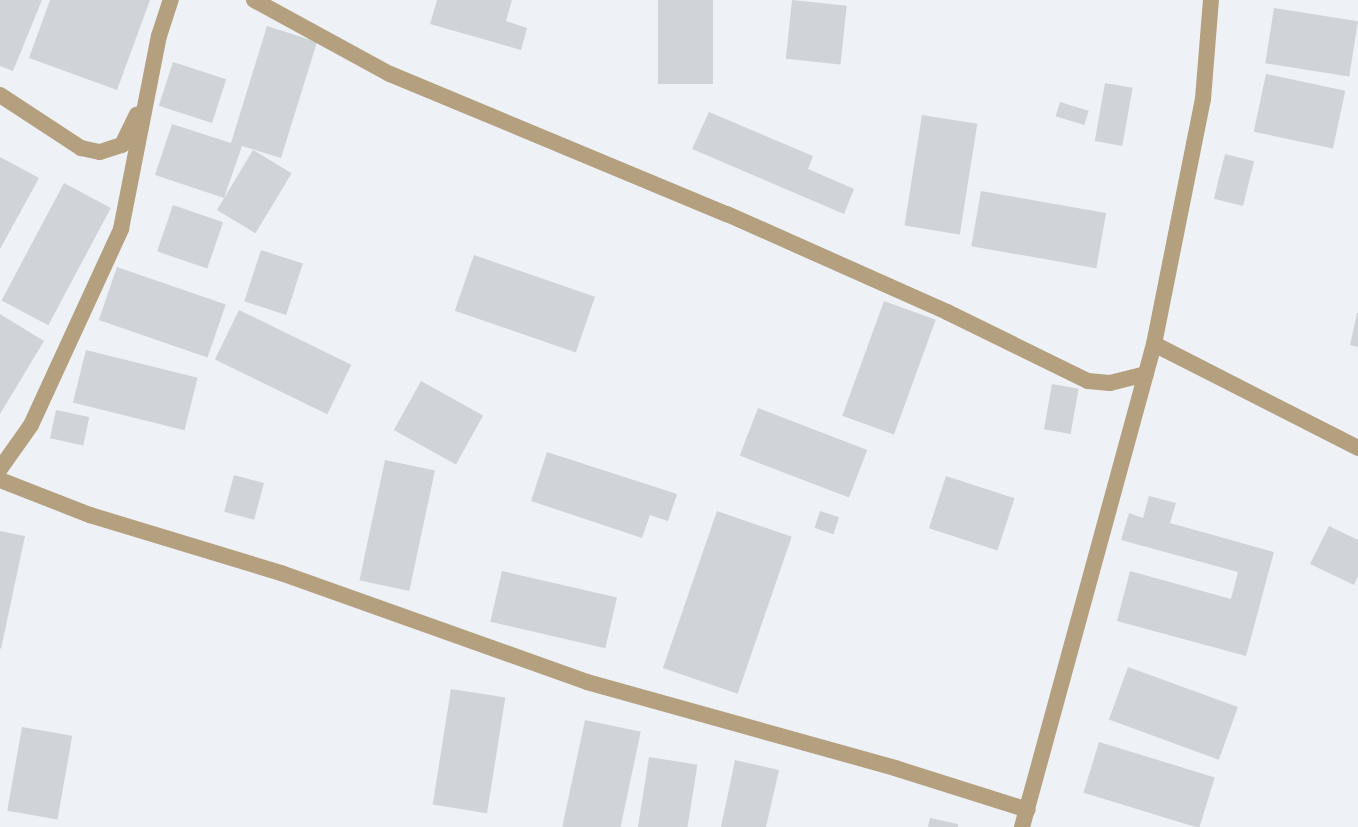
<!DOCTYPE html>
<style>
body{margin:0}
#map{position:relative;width:1358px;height:827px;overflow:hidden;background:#eef1f6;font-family:Raleway,sans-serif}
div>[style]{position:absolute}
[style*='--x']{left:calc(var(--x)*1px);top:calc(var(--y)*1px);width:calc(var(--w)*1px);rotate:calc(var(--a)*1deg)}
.building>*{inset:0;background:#d0d3d7;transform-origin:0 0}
.minor>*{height:16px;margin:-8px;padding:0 8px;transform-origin:8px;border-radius:8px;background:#b49f7f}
.tertiary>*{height:16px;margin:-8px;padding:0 8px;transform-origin:8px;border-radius:8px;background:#b49f7f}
span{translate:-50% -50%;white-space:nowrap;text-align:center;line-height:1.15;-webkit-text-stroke:4.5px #eef1f6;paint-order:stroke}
</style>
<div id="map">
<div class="building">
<i style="clip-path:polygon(0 0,42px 0,13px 71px,0 66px)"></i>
<i style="clip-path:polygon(50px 0,150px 0,117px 90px,29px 58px)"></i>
<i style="clip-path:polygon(437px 0,512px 0,506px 21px,527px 28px,521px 50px,430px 24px)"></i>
<i style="left:658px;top:0;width:55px;height:84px"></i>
<i style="left:792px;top:0;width:55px;height:59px;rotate:6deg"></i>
<i style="left:1274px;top:8px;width:85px;height:56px;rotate:9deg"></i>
<i style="clip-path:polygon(267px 26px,317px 42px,281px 158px,242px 146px,224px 198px,155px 175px,172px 124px,231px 143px)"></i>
<i style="left:173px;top:62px;width:56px;height:46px;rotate:18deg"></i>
<i style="left:1266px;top:74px;width:81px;height:59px;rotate:12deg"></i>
<i style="left:1105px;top:83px;width:28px;height:59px;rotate:10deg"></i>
<i style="left:1060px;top:102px;width:30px;height:15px;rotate:17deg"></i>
<i style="clip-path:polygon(709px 112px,813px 156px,808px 169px,854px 189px,844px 214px,692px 149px)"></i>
<i style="left:922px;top:115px;width:56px;height:112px;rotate:9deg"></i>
<i style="left:253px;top:150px;width:45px;height:70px;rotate:31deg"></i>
<i style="left:1225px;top:154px;width:30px;height:46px;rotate:14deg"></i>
<i style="clip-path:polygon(0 157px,39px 178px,0 249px)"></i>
<i style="left:64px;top:183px;width:53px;height:133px;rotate:28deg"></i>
<i style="left:981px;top:191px;width:127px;height:56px;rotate:10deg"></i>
<i style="left:173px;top:205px;width:53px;height:49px;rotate:19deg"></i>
<i style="left:261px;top:250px;width:44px;height:54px;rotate:18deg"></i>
<i style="left:474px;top:255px;width:128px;height:59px;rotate:19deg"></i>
<i style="left:117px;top:267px;width:115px;height:56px;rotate:19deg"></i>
<i style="left:884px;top:301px;width:55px;height:122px;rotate:20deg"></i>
<i style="left:239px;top:310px;width:125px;height:55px;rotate:26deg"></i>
<i style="clip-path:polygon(1357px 313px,1358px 313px,1358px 347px,1350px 345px)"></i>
<i style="clip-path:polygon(0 314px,44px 341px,0 414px)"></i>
<i style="left:86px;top:350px;width:115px;height:54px;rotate:14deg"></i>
<i style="left:421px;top:381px;width:71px;height:56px;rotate:29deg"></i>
<i style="left:1052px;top:384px;width:27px;height:46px;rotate:10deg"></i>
<i style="left:758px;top:408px;width:117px;height:51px;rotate:21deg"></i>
<i style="left:56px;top:410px;width:34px;height:29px;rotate:12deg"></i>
<i style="clip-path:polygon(547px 452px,677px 494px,668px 521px,650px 515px,642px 538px,531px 501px)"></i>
<i style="left:385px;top:460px;width:51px;height:123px;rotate:12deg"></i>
<i style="left:234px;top:475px;width:31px;height:38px;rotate:15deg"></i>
<i style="left:946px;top:476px;width:72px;height:55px;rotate:18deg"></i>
<i style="clip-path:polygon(1149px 496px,1176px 503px,1170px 523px,1274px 552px,1246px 656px,1117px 621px,1130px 571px,1231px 599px,1238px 572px,1121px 540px,1129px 513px,1143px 518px)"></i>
<i style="left:717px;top:511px;width:79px;height:166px;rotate:19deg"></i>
<i style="left:820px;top:511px;width:20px;height:18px;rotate:18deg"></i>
<i style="clip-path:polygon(1329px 526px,1358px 540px,1358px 576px,1354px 585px,1310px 564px)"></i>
<i style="clip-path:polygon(0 531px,25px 536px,1px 649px,0 648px)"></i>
<i style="left:502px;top:571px;width:118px;height:52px;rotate:13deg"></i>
<i style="left:1128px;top:667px;width:117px;height:56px;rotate:20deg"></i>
<i style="left:451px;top:689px;width:55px;height:117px;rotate:9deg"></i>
<i style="left:585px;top:720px;width:57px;height:109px;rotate:12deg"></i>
<i style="left:22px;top:727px;width:51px;height:85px;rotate:10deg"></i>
<i style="left:1099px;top:742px;width:121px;height:53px;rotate:17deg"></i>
<i style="left:649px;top:757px;width:49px;height:71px;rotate:9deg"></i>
<i style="clip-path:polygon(735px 760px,779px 770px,766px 827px,721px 827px)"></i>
<i style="clip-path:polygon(930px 818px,958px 824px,958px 827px,928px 827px)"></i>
</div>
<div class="minor">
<i style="--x:254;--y:0;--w:155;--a:28.6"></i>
<i style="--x:390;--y:74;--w:365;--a:22.6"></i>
<i style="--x:727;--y:214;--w:241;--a:24"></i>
<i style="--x:947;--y:312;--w:157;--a:26.1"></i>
<i style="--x:1088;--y:381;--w:22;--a:5"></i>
<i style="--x:1110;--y:383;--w:37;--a:-14"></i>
<i style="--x:0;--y:95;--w:97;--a:33.2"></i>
<i style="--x:81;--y:148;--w:19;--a:12"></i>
<i style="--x:100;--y:152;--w:23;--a:-18"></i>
<i style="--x:122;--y:145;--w:34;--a:-64"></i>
<i style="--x:1154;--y:344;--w:229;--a:27"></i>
<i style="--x:0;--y:469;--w:54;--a:-54.8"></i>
<i style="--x:31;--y:425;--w:216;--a:-65.3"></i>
<i style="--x:121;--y:229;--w:197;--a:-78.9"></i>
<i style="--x:159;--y:36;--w:38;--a:-72"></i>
<i style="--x:0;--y:480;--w:97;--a:21.3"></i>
<i style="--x:90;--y:515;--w:200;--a:16.9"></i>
<i style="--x:281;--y:573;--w:325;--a:19.6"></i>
<i style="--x:587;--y:682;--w:320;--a:15.6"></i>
<i style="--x:895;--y:768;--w:139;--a:17.5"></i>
</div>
<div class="tertiary">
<i style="--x:1022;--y:827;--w:501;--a:-74.71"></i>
<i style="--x:1154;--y:344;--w:250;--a:-78.7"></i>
<i style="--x:1203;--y:99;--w:99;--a:-85.4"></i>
</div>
</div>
